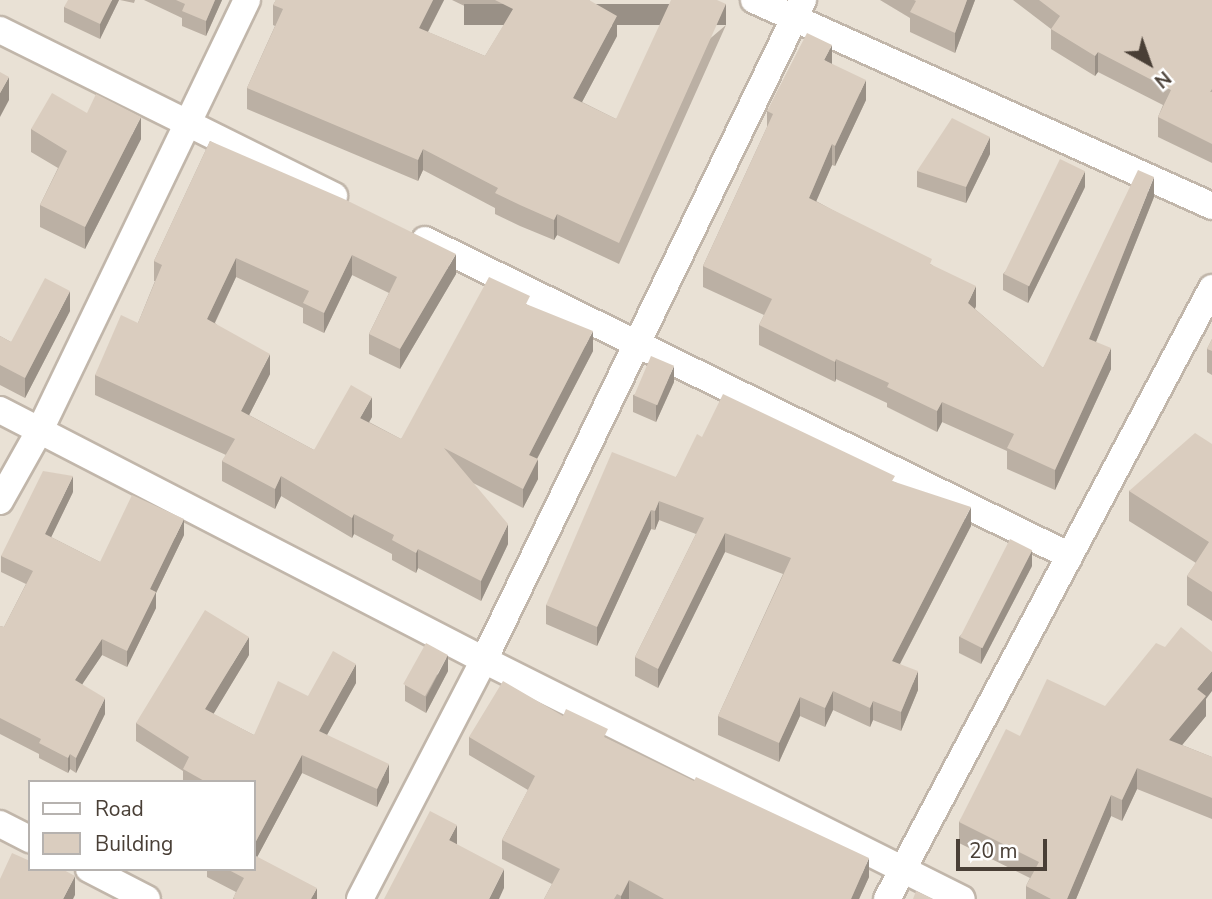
<!DOCTYPE html>
<style>
body{margin:0}
#map{position:relative;width:1212px;height:899px;overflow:hidden;background:#f5efe8;font-family:"Nunito Sans",sans-serif}
div>[style]{position:absolute}
[style*='--x']{left:calc(var(--x)*1px);top:calc(var(--y)*1px);width:calc(var(--w)*1px);rotate:calc(var(--a)*1deg)}
.residential>*{inset:0;background:#e9e1d5}
.roads{filter:drop-shadow(2px 0 #c1b6aa) drop-shadow(-2px 0 #c1b6aa) drop-shadow(0 2px #c1b6aa) drop-shadow(0 -2px #c1b6aa)}
.street>*{height:26px;margin:-13px;padding:0 13px;transform-origin:13px;border-radius:13px;background:#fff}
.wall>*{inset:0;background:#bbb0a4}
.shaded-wall>*{inset:0;background:#999086;transform-origin:0 0}
.building>*{inset:0;background:#dacdbf;transform-origin:0 0}
span{translate:-50% -50%;white-space:nowrap;text-align:center;line-height:1.15;-webkit-text-stroke:7px #fff;paint-order:stroke}
.legend{position:absolute;left:28px;top:780px;width:228px;height:91px;box-sizing:border-box;background:#fff;border:2px solid #b6b2af;margin:0;padding:9px 12px;list-style:none;font-size:21px;color:#493f36}
.legend li{display:flex;align-items:center;gap:14px;height:35px}
.legend b{width:35px;border:2px solid #b6b2af}
.north{position:absolute;left:1114px;top:28px;width:70px;height:70px;-webkit-text-stroke:5px #fff;paint-order:stroke;rotate:140deg;font-size:19px;font-weight:700;line-height:28px;text-align:center;color:#493f36}
.north::after{content:'';display:block;margin:auto;width:24px;height:32px;background:#493f36;clip-path:polygon(50% 0,100% 100%,50% 72%,0 100%)}
.scale{position:absolute;left:956px;top:839px;width:91px;height:32px;box-sizing:border-box;border:4px solid #493f36;border-top:0;padding-left:9px;font-size:21px;line-height:24px;white-space:nowrap;color:#493f36;-webkit-text-stroke:5px #fff;paint-order:stroke}
</style>
<div id="map">
<div class="residential">
<i style="clip-path:polygon(evenodd,0 0,1212px 0,1212px 899px,0 899px,0 0,30px 782px,254px 782px,254px 869px,30px 869px,30px 782px)"></i>
</div>
<div class="roads">
<div class="street">
<i style="--x:754;--y:0;--w:502;--a:24.22"></i>
<i style="--x:0;--y:30;--w:373;--a:26.4"></i>
<i style="--x:425;--y:240;--w:718;--a:26.1"></i>
<i style="--x:0;--y:410;--w:545;--a:27.32"></i>
<i style="--x:484;--y:660;--w:534;--a:26.57"></i>
<i style="--x:0;--y:501;--w:84;--a:-60.7"></i>
<i style="--x:41;--y:428;--w:475;--a:-64.3"></i>
<i style="--x:0;--y:824;--w:34;--a:27"></i>
<i style="--x:89;--y:869;--w:65;--a:27.3"></i>
<i style="--x:360;--y:899;--w:269;--a:-62.6"></i>
<i style="--x:484;--y:660;--w:733;--a:-64.2"></i>
<i style="--x:887;--y:899;--w:692;--a:-61.99"></i>
</div>
</div>
<div class="wall">
<i style="clip-path:polygon(119px 0,100px 39px,64px 22px,64px 7px)"></i>
<i style="clip-path:polygon(120px 0,135px 0,134px 3px)"></i>
<i style="clip-path:polygon(144px 0,222px 0,206px 36px,182px 26px,182px 18px)"></i>
<i style="clip-path:polygon(276px 0,444px 0,428px 32px,485px 56px,504px 25px,452px 0,589px 0,617px 36px,582px 102px,616px 119px,726px 25px,619px 264px,557px 235px,554px 240px,520px 226px,495px 214px,495px 208px,423px 170px,418px 181px,247px 109px,247px 88px,275px 26px,273px 25px,273px 5px)"></i>
<i style="clip-path:polygon(880px 0,975px 0,955px 53px,910px 32px,910px 18px)"></i>
<i style="clip-path:polygon(1013px 0,1212px 0,1212px 163px,1158px 137px,1158px 117px,1163px 105px,1098px 72px,1095px 76px,1051px 49px,1051px 29px)"></i>
<i style="clip-path:polygon(832px 64px,866px 100px,835px 166px,832px 165px,816px 201px,932px 265px,976px 306px,975px 309px,1043px 368px,1154px 197px,1096px 342px,1111px 369px,1055px 490px,1007px 469px,1007px 451px,942px 422px,937px 432px,887px 407px,887px 403px,836px 379px,835px 382px,759px 345px,759px 325px,764px 315px,703px 287px,703px 266px,767px 127px,767px 111px)"></i>
<i style="clip-path:polygon(87px 113px,141px 139px,85px 249px,40px 227px,40px 205px,58px 168px,31px 152px,31px 129px)"></i>
<i style="clip-path:polygon(210px 141px,456px 274px,400px 369px,369px 354px,369px 334px,389px 293px,352px 275px,324px 333px,303px 323px,303px 308px,236px 277px,215px 323px,270px 374px,249px 415px,314px 450px,372px 417px,369px 422px,401px 439px,530px 306px,593px 351px,537px 459px,538px 479px,523px 508px,473px 483px,508px 544px,481px 601px,418px 568px,416px 573px,392px 560px,392px 554px,354px 534px,352px 538px,281px 496px,275px 509px,222px 481px,222px 461px,226px 455px,95px 395px,95px 375px,138px 323px,155px 281px,154px 281px,154px 261px)"></i>
<i style="clip-path:polygon(990px 154px,966px 203px,917px 187px,917px 171px)"></i>
<i style="clip-path:polygon(1085px 187px,1028px 303px,1003px 290px,1003px 274px)"></i>
<i style="clip-path:polygon(70px 311px,25px 398px,0 385px,0 336px,11px 342px)"></i>
<i style="clip-path:polygon(1212px 339px,1212px 375px,1207px 372px,1207px 349px)"></i>
<i style="clip-path:polygon(674px 382px,656px 422px,633px 412px,633px 395px)"></i>
<i style="clip-path:polygon(702px 437px,895px 482px,971px 526px,900px 664px,918px 690px,901px 731px,873px 720px,870px 727px,833px 710px,825px 727px,800px 716px,779px 762px,718px 735px,718px 716px,783px 574px,725px 552px,658px 688px,635px 676px,635px 657px,696px 534px,659px 520px,655px 530px,651px 529px,597px 646px,546px 624px,546px 605px,676px 477px)"></i>
<i style="clip-path:polygon(1212px 444px,1212px 621px,1187px 605px,1187px 576px,1196px 563px,1129px 521px,1129px 491px)"></i>
<i style="clip-path:polygon(73px 492px,51px 537px,100px 562px,184px 535px,156px 593px,156px 608px,127px 667px,102px 655px,82px 684px,105px 714px,76px 773px,70px 769px,68px 773px,39px 758px,39px 754px,0 734px,0 626px,4px 627px,26px 584px,1px 572px,1px 556px)"></i>
<i style="clip-path:polygon(1032px 566px,981px 664px,959px 653px,959px 637px)"></i>
<i style="clip-path:polygon(249px 655px,213px 714px,254px 735px,308px 696px,356px 683px,327px 735px,389px 782px,377px 807px,302px 773px,257px 857px,317px 899px,233px 899px,236px 892px,207px 877px,207px 869px,254px 869px,254px 782px,183px 782px,183px 771px,136px 741px,136px 723px)"></i>
<i style="clip-path:polygon(448px 671px,426px 713px,405px 701px,405px 685px)"></i>
<i style="clip-path:polygon(1206px 699px,1206px 716px,1182px 745px,1212px 757px,1212px 819px,1137px 789px,1122px 821px,1111px 816px,1076px 899px,1026px 899px,1026px 886px,1030px 878px,959px 843px,959px 822px,1020px 736px,1105px 706px)"></i>
<i style="clip-path:polygon(563px 716px,869px 877px,859px 899px,544px 899px,552px 884px,502px 859px,502px 840px,528px 790px,469px 755px,469px 737px)"></i>
</div>
<div class="shaded-wall">
<i style="clip-path:polygon(112px 0,119px 0,100px 39px,100px 24px)"></i>
<i style="clip-path:polygon(215px 0,222px 0,206px 36px,206px 21px)"></i>
<i style="clip-path:polygon(433px 0,444px 0,419px 49px,419px 28px)"></i>
<i style="clip-path:polygon(967px 0,975px 0,955px 53px,955px 33px)"></i>
<i style="left:726px;top:4px;width:21px;height:262px;rotate:90deg"></i>
<i style="clip-path:polygon(617px 16px,617px 36px,573px 119px,573px 98px)"></i>
<i style="clip-path:polygon(832px 45px,832px 65px,824px 60px)"></i>
<i style="clip-path:polygon(1098px 52px,1098px 72px,1095px 76px,1095px 56px)"></i>
<i style="clip-path:polygon(9px 77px,9px 100px,0 117px,0 93px)"></i>
<i style="clip-path:polygon(866px 80px,866px 100px,835px 166px,835px 146px)"></i>
<i style="clip-path:polygon(141px 117px,141px 139px,85px 249px,85px 227px)"></i>
<i style="clip-path:polygon(990px 137px,990px 154px,966px 203px,966px 187px)"></i>
<i style="clip-path:polygon(832px 144px,832px 165px,809px 218px,809px 198px)"></i>
<i style="clip-path:polygon(423px 149px,423px 170px,418px 181px,418px 160px)"></i>
<i style="clip-path:polygon(1085px 171px,1085px 187px,1028px 303px,1028px 287px)"></i>
<i style="clip-path:polygon(1154px 177px,1154px 197px,1089px 359px,1089px 339px)"></i>
<i style="clip-path:polygon(557px 214px,557px 235px,554px 240px,554px 220px)"></i>
<i style="clip-path:polygon(456px 254px,456px 274px,400px 369px,400px 349px)"></i>
<i style="clip-path:polygon(352px 255px,352px 275px,324px 333px,324px 313px)"></i>
<i style="clip-path:polygon(236px 258px,236px 277px,207px 339px,207px 319px)"></i>
<i style="clip-path:polygon(976px 286px,976px 306px,968px 324px,968px 303px)"></i>
<i style="clip-path:polygon(70px 291px,70px 311px,25px 398px,25px 378px)"></i>
<i style="clip-path:polygon(593px 331px,593px 351px,529px 474px,529px 455px)"></i>
<i style="clip-path:polygon(1111px 348px,1111px 369px,1055px 490px,1055px 470px)"></i>
<i style="clip-path:polygon(270px 354px,270px 374px,241px 431px,241px 411px)"></i>
<i style="clip-path:polygon(836px 359px,836px 379px,835px 382px,835px 362px)"></i>
<i style="clip-path:polygon(674px 366px,674px 382px,656px 422px,656px 406px)"></i>
<i style="clip-path:polygon(372px 397px,372px 417px,360px 438px,360px 418px)"></i>
<i style="clip-path:polygon(942px 402px,942px 422px,937px 432px,937px 411px)"></i>
<i style="clip-path:polygon(538px 459px,538px 479px,523px 508px,523px 489px)"></i>
<i style="clip-path:polygon(73px 476px,73px 492px,45px 550px,45px 534px)"></i>
<i style="clip-path:polygon(281px 476px,281px 496px,275px 509px,275px 489px)"></i>
<i style="clip-path:polygon(659px 501px,659px 520px,655px 530px,655px 511px)"></i>
<i style="clip-path:polygon(971px 507px,971px 526px,892px 679px,892px 661px)"></i>
<i style="clip-path:polygon(651px 510px,651px 529px,597px 646px,597px 627px)"></i>
<i style="clip-path:polygon(354px 514px,354px 534px,352px 538px,352px 518px)"></i>
<i style="clip-path:polygon(184px 519px,184px 535px,156px 593px,156px 608px,127px 667px,127px 651px,150px 589px)"></i>
<i style="clip-path:polygon(508px 524px,508px 544px,481px 601px,481px 581px)"></i>
<i style="clip-path:polygon(725px 533px,725px 552px,658px 688px,658px 669px)"></i>
<i style="clip-path:polygon(418px 549px,418px 568px,416px 573px,416px 553px)"></i>
<i style="clip-path:polygon(1032px 550px,1032px 566px,981px 664px,981px 648px)"></i>
<i style="clip-path:polygon(249px 637px,249px 655px,205px 728px,205px 709px)"></i>
<i style="clip-path:polygon(102px 639px,102px 655px,75px 695px,75px 680px)"></i>
<i style="clip-path:polygon(448px 655px,448px 671px,426px 713px,426px 697px)"></i>
<i style="clip-path:polygon(356px 664px,356px 683px,319px 749px,319px 731px)"></i>
<i style="clip-path:polygon(918px 671px,918px 690px,901px 731px,901px 712px)"></i>
<i style="clip-path:polygon(1212px 671px,1212px 691px,1206px 699px,1206px 716px,1169px 761px,1169px 740px,1197px 689px)"></i>
<i style="clip-path:polygon(833px 691px,833px 710px,825px 727px,825px 708px)"></i>
<i style="clip-path:polygon(800px 697px,800px 716px,779px 762px,779px 743px)"></i>
<i style="clip-path:polygon(105px 698px,105px 714px,76px 773px,76px 758px)"></i>
<i style="clip-path:polygon(873px 701px,873px 720px,870px 727px,870px 708px)"></i>
<i style="clip-path:polygon(70px 754px,70px 769px,68px 773px,68px 758px)"></i>
<i style="clip-path:polygon(302px 755px,302px 773px,254px 863px,254px 845px)"></i>
<i style="clip-path:polygon(389px 764px,389px 782px,377px 807px,377px 789px)"></i>
<i style="clip-path:polygon(1137px 768px,1137px 789px,1122px 821px,1122px 800px)"></i>
<i style="clip-path:polygon(1111px 795px,1111px 816px,1076px 899px,1067px 899px)"></i>
<i style="clip-path:polygon(457px 825px,457px 844px,449px 859px,449px 840px)"></i>
<i style="clip-path:polygon(869px 858px,869px 877px,859px 899px,851px 899px)"></i>
<i style="clip-path:polygon(504px 869px,504px 888px,499px 899px,489px 899px)"></i>
<i style="clip-path:polygon(75px 876px,75px 895px,73px 899px,63px 899px)"></i>
<i style="clip-path:polygon(629px 880px,629px 899px,621px 899px,621px 896px)"></i>
<i style="clip-path:polygon(317px 888px,317px 899px,311px 899px)"></i>
</div>
<div class="building">
<i style="clip-path:polygon(68px 0,112px 0,100px 24px,64px 7px)"></i>
<i style="clip-path:polygon(176px 0,215px 0,206px 21px,182px 11px,185px 4px)"></i>
<i style="clip-path:polygon(276px 0,433px 0,419px 28px,485px 56px,513px 9px,495px 0,589px 0,617px 16px,573px 98px,616px 119px,671px 0,717px 0,726px 4px,619px 243px,557px 214px,554px 220px,520px 205px,495px 193px,498px 188px,423px 149px,418px 160px,247px 88px,283px 9px,273px 5px)"></i>
<i style="clip-path:polygon(914px 0,967px 0,955px 33px,910px 12px,916px 1px)"></i>
<i style="clip-path:polygon(1039px 0,1212px 0,1212px 89px,1210px 92px,1212px 92px,1212px 144px,1158px 117px,1171px 90px,1098px 52px,1095px 56px,1051px 29px,1060px 16px)"></i>
<i style="clip-path:polygon(807px 33px,832px 45px,824px 60px,866px 80px,835px 146px,832px 144px,809px 198px,932px 259px,930px 264px,976px 286px,968px 303px,1043px 368px,1138px 170px,1154px 177px,1089px 339px,1111px 348px,1055px 470px,1007px 448px,1014px 434px,942px 402px,937px 411px,887px 387px,889px 383px,836px 359px,835px 362px,759px 325px,772px 299px,703px 266px,773px 114px,767px 111px)"></i>
<i style="clip-path:polygon(0 72px,9px 77px,0 93px)"></i>
<i style="clip-path:polygon(52px 93px,87px 113px,96px 94px,141px 117px,85px 227px,40px 205px,67px 151px,31px 129px)"></i>
<i style="clip-path:polygon(952px 118px,990px 137px,966px 187px,917px 171px)"></i>
<i style="clip-path:polygon(210px 141px,344px 199px,456px 254px,400px 349px,369px 334px,397px 277px,352px 255px,324px 313px,303px 303px,309px 291px,236px 258px,207px 319px,270px 354px,241px 411px,314px 450px,351px 385px,372px 397px,360px 418px,401px 439px,489px 277px,530px 296px,526px 304px,593px 331px,529px 455px,538px 459px,523px 489px,444px 448px,508px 524px,481px 581px,418px 549px,416px 553px,392px 540px,394px 535px,354px 514px,352px 518px,281px 476px,275px 489px,222px 461px,235px 439px,95px 375px,121px 315px,138px 323px,162px 265px,154px 261px)"></i>
<i style="left:1060px;top:159px;width:28px;height:128px;rotate:26deg"></i>
<i style="clip-path:polygon(45px 278px,70px 291px,25px 378px,0 365px,0 336px,11px 342px)"></i>
<i style="clip-path:polygon(1212px 339px,1212px 351px,1207px 349px)"></i>
<i style="left:651px;top:356px;width:25px;height:43px;rotate:23deg"></i>
<i style="clip-path:polygon(723px 394px,895px 476px,892px 481px,971px 507px,892px 661px,918px 671px,901px 712px,873px 701px,870px 708px,833px 691px,825px 708px,800px 697px,779px 743px,718px 716px,791px 558px,725px 533px,658px 669px,635px 657px,704px 518px,659px 501px,655px 511px,651px 510px,597px 627px,546px 605px,612px 452px,676px 477px,697px 434px,702px 437px)"></i>
<i style="clip-path:polygon(1195px 433px,1212px 444px,1212px 592px,1187px 576px,1209px 542px,1129px 491px)"></i>
<i style="clip-path:polygon(43px 471px,73px 476px,45px 534px,100px 562px,132px 495px,184px 519px,150px 589px,156px 592px,127px 651px,102px 639px,75px 680px,105px 698px,76px 758px,70px 754px,68px 758px,39px 743px,41px 739px,0 718px,0 626px,4px 627px,33px 571px,1px 556px)"></i>
<i style="left:1010px;top:539px;width:25px;height:110px;rotate:27deg"></i>
<i style="clip-path:polygon(205px 610px,249px 637px,205px 709px,254px 735px,278px 681px,308px 696px,333px 651px,356px 664px,319px 731px,389px 764px,377px 789px,302px 755px,254px 845px,254px 782px,206px 782px,183px 769px,189px 757px,136px 723px)"></i>
<i style="clip-path:polygon(1181px 627px,1212px 652px,1212px 671px,1197px 689px,1206px 696px,1169px 740px,1212px 757px,1212px 798px,1137px 768px,1122px 800px,1111px 795px,1067px 899px,1051px 899px,1026px 886px,1039px 862px,959px 822px,1006px 729px,1020px 736px,1047px 679px,1105px 706px,1156px 643px,1165px 647px)"></i>
<i style="left:426px;top:643px;width:25px;height:47px;rotate:29deg"></i>
<i style="clip-path:polygon(503px 681px,563px 716px,566px 709px,608px 729px,604px 737px,694px 781px,696px 777px,869px 858px,851px 899px,664px 899px,629px 880px,621px 896px,617px 894px,614px 899px,544px 899px,560px 869px,502px 840px,535px 776px,469px 737px)"></i>
<i style="clip-path:polygon(430px 811px,457px 825px,449px 840px,504px 869px,489px 899px,384px 899px)"></i>
<i style="clip-path:polygon(12px 853px,30px 861px,30px 869px,48px 869px,51px 870px,51px 869px,62px 869px,75px 876px,63px 899px,0 899px,0 879px)"></i>
<i style="clip-path:polygon(254px 855px,317px 888px,311px 899px,235px 899px,233px 898px,244px 878px,227px 869px,254px 869px)"></i>
<i style="clip-path:polygon(916px 891px,933px 899px,913px 899px)"></i>
</div>
<ul class="legend">
<li><b style="height:9px;background:#fff"></b>Road</li>
<li><b style="height:19px;background:#dacdbf"></b>Building</li>
</ul>
<div class="north">N</div>
<div class="scale">20 m</div>
</div>
